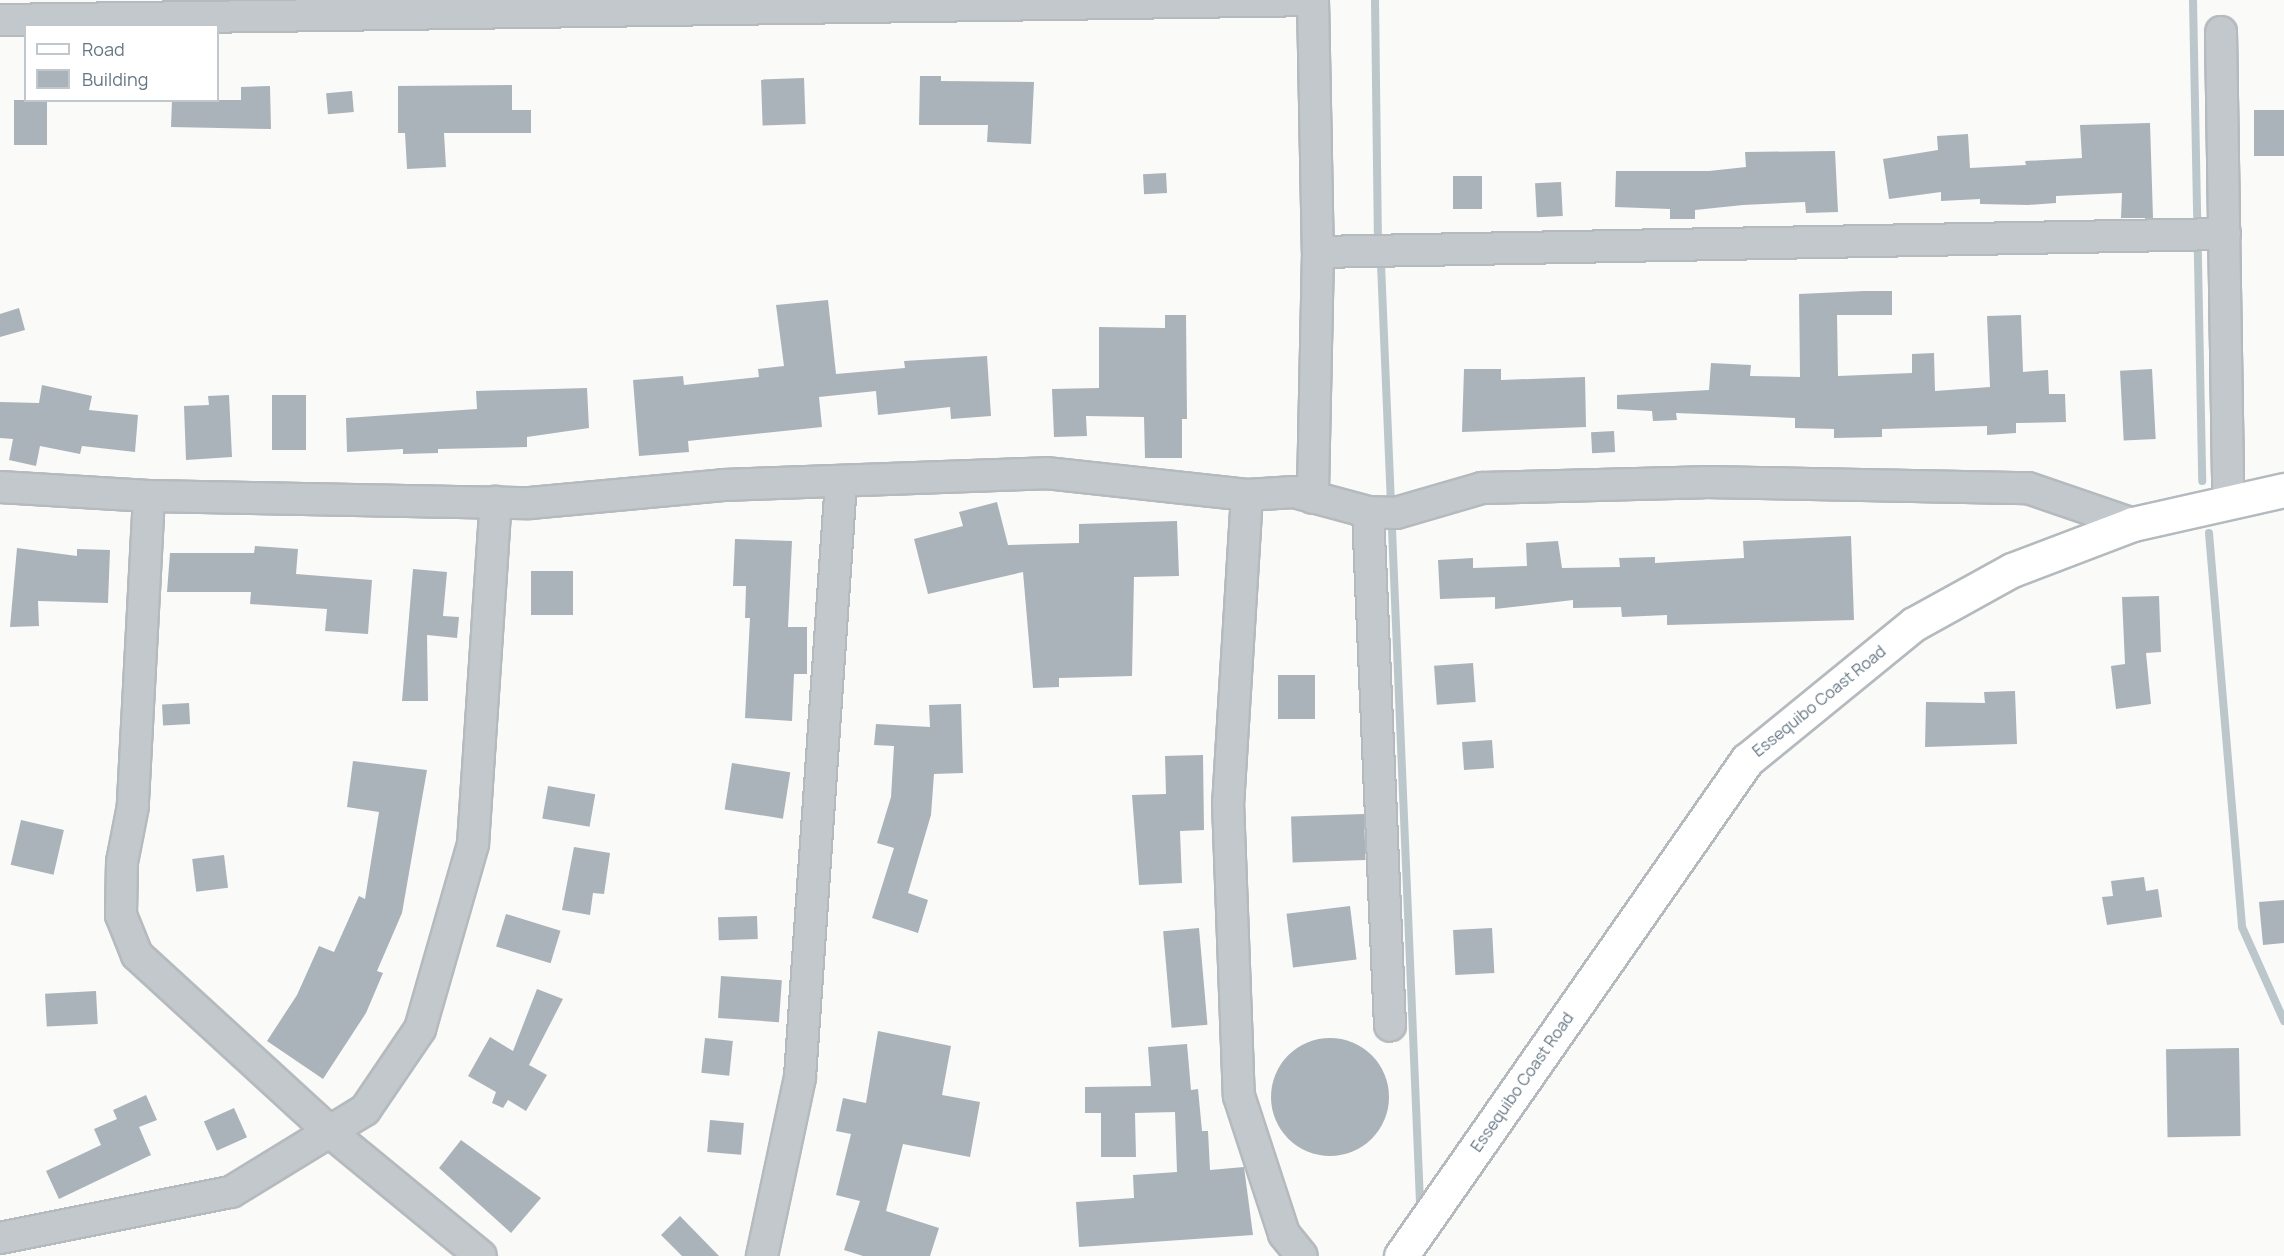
<!DOCTYPE html>
<style>
body{margin:0}
#map{position:relative;width:2284px;height:1256px;overflow:hidden;background:#fafaf8;font-family:Manrope,sans-serif}
div>[style]{position:absolute}
[style*='--x']{left:calc(var(--x)*1px);top:calc(var(--y)*1px);width:calc(var(--w)*1px);rotate:calc(var(--a)*1deg)}
.stream>*{height:8px;margin:-4px;padding:0 4px;transform-origin:4px;border-radius:4px;background:#bbc7cb}
.building>*{inset:0;background:#aab3b9;transform-origin:0 0}
.round{border-radius:50%}
.roads{filter:drop-shadow(2px 0 #b5babe) drop-shadow(-2px 0 #b5babe) drop-shadow(0 2px #b5babe) drop-shadow(0 -2px #b5babe)}
.minor>*{height:30px;margin:-15px;padding:0 15px;transform-origin:15px;border-radius:15px;background:#c3c8cc}
.primary>*{height:33px;margin:-16.5px;padding:0 16.5px;transform-origin:16.5px;border-radius:16.5px;background:#fff}
span{translate:-50% -50%;white-space:nowrap;text-align:center;line-height:1.15;-webkit-text-stroke:6px #fff;paint-order:stroke}
.street-label{font-size:16px;color:#657683}
.legend{position:absolute;left:24px;top:24px;width:195px;height:78px;box-sizing:border-box;background:#fff;border:2px solid #c1c8cd;margin:0;padding:8px 10px;list-style:none;font-size:18px;color:#657683}
.legend li{display:flex;align-items:center;gap:12px;height:30px}
.legend b{width:30px;border:2px solid #c1c8cd}
</style>
<div id="map">
<div class="stream">
<i style="--x:1375;--y:0;--w:233;--a:89.3"></i>
<i style="--x:2193;--y:0;--w:481;--a:88.9"></i>
<i style="--x:1381;--y:264;--w:939;--a:87.62"></i>
<i style="--x:2209;--y:533;--w:395;--a:85.2"></i>
<i style="--x:2242;--y:927;--w:103;--a:65.9"></i>
</div>
<div class="building">
<i style="clip-path:polygon(920px 76px,941px 76px,941px 81px,1034px 82px,1031px 144px,987px 142px,988px 125px,919px 125px)"></i>
<i style="left:804px;top:78px;width:46px;height:43px;rotate:88deg"></i>
<i style="clip-path:polygon(512px 85px,512px 110px,531px 110px,531px 133px,444px 133px,446px 167px,407px 169px,405px 133px,398px 133px,398px 86px)"></i>
<i style="clip-path:polygon(270px 86px,271px 129px,171px 127px,172px 100px,241px 100px,241px 87px)"></i>
<i style="left:352px;top:91px;width:21px;height:26px;rotate:85deg"></i>
<i style="left:14px;top:100px;width:33px;height:45px"></i>
<i style="left:2284px;top:110px;width:46px;height:30px;rotate:90deg"></i>
<i style="clip-path:polygon(2150px 123px,2153px 218px,2121px 218px,2122px 193px,2056px 196px,2056px 203px,2028px 205px,1980px 204px,1980px 199px,1941px 201px,1941px 192px,1889px 199px,1883px 159px,1938px 150px,1937px 136px,1968px 134px,1970px 168px,2026px 165px,2025px 161px,2082px 158px,2080px 125px)"></i>
<i style="clip-path:polygon(1835px 151px,1838px 212px,1806px 213px,1805px 202px,1743px 205px,1695px 210px,1695px 219px,1670px 219px,1670px 209px,1615px 207px,1616px 171px,1709px 171px,1746px 167px,1745px 152px)"></i>
<i style="left:1166px;top:173px;width:20px;height:23px;rotate:87deg"></i>
<i style="left:1453px;top:176px;width:29px;height:33px"></i>
<i style="left:1561px;top:182px;width:34px;height:26px;rotate:87deg"></i>
<i style="clip-path:polygon(1864px 291px,1892px 291px,1892px 315px,1837px 315px,1838px 376px,1912px 373px,1912px 354px,1934px 353px,1935px 391px,1990px 387px,1987px 316px,2021px 315px,2023px 372px,2048px 370px,2049px 394px,2065px 394px,2066px 422px,2016px 423px,2016px 433px,1987px 435px,1987px 426px,1882px 429px,1882px 437px,1834px 438px,1834px 429px,1795px 428px,1795px 418px,1676px 413px,1677px 420px,1653px 421px,1652px 411px,1617px 409px,1617px 395px,1709px 390px,1711px 363px,1751px 365px,1750px 376px,1800px 377px,1799px 294px)"></i>
<i style="clip-path:polygon(828px 300px,836px 374px,905px 368px,904px 361px,987px 356px,991px 416px,951px 419px,950px 407px,878px 415px,876px 391px,819px 397px,822px 427px,688px 441px,689px 452px,639px 456px,633px 380px,683px 376px,684px 385px,759px 377px,758px 369px,784px 366px,776px 305px)"></i>
<i style="clip-path:polygon(19px 308px,25px 330px,0 337px,0 314px)"></i>
<i style="clip-path:polygon(1165px 315px,1186px 315px,1187px 419px,1182px 419px,1182px 458px,1145px 458px,1144px 417px,1086px 416px,1087px 436px,1054px 437px,1052px 389px,1099px 388px,1099px 327px,1165px 328px)"></i>
<i style="clip-path:polygon(1464px 369px,1501px 369px,1501px 380px,1585px 377px,1586px 427px,1462px 432px)"></i>
<i style="left:2152px;top:369px;width:70px;height:32px;rotate:87deg"></i>
<i style="clip-path:polygon(42px 385px,92px 396px,89px 410px,138px 415px,135px 452px,82px 446px,80px 454px,40px 446px,36px 466px,9px 460px,13px 439px,0 438px,0 402px,39px 403px)"></i>
<i style="clip-path:polygon(587px 388px,589px 428px,527px 437px,527px 447px,438px 449px,438px 453px,403px 454px,403px 449px,347px 452px,346px 418px,477px 409px,476px 391px)"></i>
<i style="clip-path:polygon(229px 395px,232px 457px,186px 460px,184px 406px,209px 405px,208px 396px)"></i>
<i style="left:272px;top:395px;width:34px;height:55px"></i>
<i style="left:1614px;top:431px;width:21px;height:23px;rotate:87deg"></i>
<i style="clip-path:polygon(997px 502px,1008px 545px,1079px 543px,1079px 524px,1177px 521px,1179px 576px,1134px 577px,1132px 676px,1059px 678px,1059px 687px,1033px 688px,1023px 572px,928px 594px,914px 539px,963px 526px,959px 512px)"></i>
<i style="clip-path:polygon(1851px 536px,1854px 620px,1667px 625px,1667px 615px,1622px 617px,1621px 607px,1573px 608px,1573px 600px,1495px 609px,1495px 597px,1440px 599px,1438px 560px,1473px 558px,1473px 568px,1527px 566px,1526px 543px,1558px 541px,1562px 568px,1620px 567px,1619px 558px,1655px 557px,1655px 563px,1744px 558px,1743px 541px)"></i>
<i style="clip-path:polygon(735px 539px,792px 541px,788px 627px,807px 627px,807px 674px,794px 674px,792px 721px,745px 718px,750px 618px,745px 618px,746px 586px,733px 586px)"></i>
<i style="clip-path:polygon(255px 546px,298px 549px,296px 574px,372px 580px,368px 634px,325px 631px,327px 609px,250px 604px,251px 592px,167px 592px,170px 553px,254px 553px)"></i>
<i style="clip-path:polygon(17px 548px,77px 556px,77px 549px,110px 550px,108px 603px,38px 601px,39px 626px,10px 627px)"></i>
<i style="clip-path:polygon(413px 569px,447px 572px,443px 616px,459px 617px,457px 638px,427px 635px,428px 701px,402px 701px)"></i>
<i style="left:531px;top:571px;width:42px;height:44px"></i>
<i style="clip-path:polygon(2159px 596px,2161px 652px,2146px 653px,2151px 704px,2116px 709px,2111px 666px,2125px 664px,2122px 597px)"></i>
<i style="left:1473px;top:663px;width:39px;height:39px;rotate:86deg"></i>
<i style="left:1278px;top:675px;width:37px;height:44px"></i>
<i style="clip-path:polygon(2015px 691px,2017px 744px,1925px 747px,1926px 702px,1985px 703px,1984px 692px)"></i>
<i style="left:189px;top:703px;width:21px;height:27px;rotate:87deg"></i>
<i style="clip-path:polygon(961px 704px,963px 773px,934px 774px,931px 815px,908px 893px,928px 900px,918px 933px,872px 918px,894px 848px,877px 843px,891px 797px,894px 746px,874px 745px,876px 724px,930px 727px,929px 705px)"></i>
<i style="left:1492px;top:740px;width:28px;height:30px;rotate:86deg"></i>
<i style="clip-path:polygon(1203px 755px,1204px 830px,1180px 831px,1182px 883px,1139px 885px,1132px 795px,1166px 794px,1165px 756px)"></i>
<i style="clip-path:polygon(353px 761px,427px 770px,402px 913px,377px 971px,383px 973px,366px 1013px,323px 1079px,267px 1041px,297px 995px,319px 946px,334px 952px,359px 896px,365px 899px,379px 812px,347px 807px)"></i>
<i style="left:732px;top:763px;width:59px;height:47px;rotate:9deg"></i>
<i style="left:548px;top:786px;width:48px;height:33px;rotate:10deg"></i>
<i style="left:1364px;top:814px;width:46px;height:73px;rotate:88deg"></i>
<i style="left:21px;top:820px;width:44px;height:46px;rotate:13deg"></i>
<i style="clip-path:polygon(574px 847px,610px 853px,604px 894px,593px 893px,590px 915px,562px 910px)"></i>
<i style="left:224px;top:855px;width:33px;height:32px;rotate:83deg"></i>
<i style="clip-path:polygon(2144px 877px,2146px 891px,2158px 889px,2162px 917px,2107px 925px,2102px 897px,2113px 896px,2111px 881px)"></i>
<i style="clip-path:polygon(2284px 900px,2284px 943px,2263px 945px,2259px 902px)"></i>
<i style="left:1350px;top:906px;width:54px;height:64px;rotate:83deg"></i>
<i style="left:506px;top:914px;width:57px;height:34px;rotate:17deg"></i>
<i style="left:757px;top:916px;width:23px;height:39px;rotate:88deg"></i>
<i style="left:1199px;top:928px;width:97px;height:36px;rotate:85deg"></i>
<i style="left:1492px;top:928px;width:45px;height:39px;rotate:87deg"></i>
<i style="left:721px;top:976px;width:61px;height:42px;rotate:4deg"></i>
<i style="clip-path:polygon(537px 989px,563px 999px,529px 1065px,547px 1075px,526px 1111px,508px 1100px,503px 1108px,492px 1103px,496px 1092px,468px 1076px,490px 1037px,513px 1051px)"></i>
<i style="left:96px;top:991px;width:33px;height:51px;rotate:87deg"></i>
<i style="clip-path:polygon(878px 1031px,951px 1046px,942px 1095px,980px 1102px,970px 1157px,903px 1144px,886px 1211px,939px 1228px,930px 1256px,863px 1256px,844px 1250px,860px 1201px,836px 1195px,851px 1134px,836px 1131px,843px 1098px,866px 1103px)"></i>
<i style="left:705px;top:1038px;width:28px;height:35px;rotate:6deg"></i>
<i class="round" style="left:1271px;top:1038px;width:118px;height:118px"></i>
<i style="clip-path:polygon(1187px 1044px,1191px 1090px,1198px 1089px,1202px 1131px,1208px 1131px,1210px 1170px,1244px 1167px,1253px 1235px,1079px 1247px,1076px 1202px,1134px 1198px,1133px 1175px,1177px 1172px,1175px 1112px,1135px 1113px,1136px 1157px,1101px 1157px,1101px 1113px,1085px 1113px,1085px 1087px,1151px 1086px,1148px 1047px)"></i>
<i style="left:2239px;top:1048px;width:88px;height:73px;rotate:89deg"></i>
<i style="clip-path:polygon(146px 1095px,157px 1120px,139px 1127px,151px 1155px,59px 1199px,46px 1171px,101px 1145px,94px 1129px,117px 1119px,113px 1110px)"></i>
<i style="left:234px;top:1108px;width:32px;height:33px;rotate:66deg"></i>
<i style="left:710px;top:1120px;width:34px;height:32px;rotate:5deg"></i>
<i style="clip-path:polygon(461px 1140px,541px 1198px,511px 1233px,439px 1168px)"></i>
<i style="clip-path:polygon(680px 1216px,719px 1256px,682px 1256px,661px 1235px)"></i>
</div>
<div class="roads">
<div class="minor">
<i style="--x:0;--y:20;--w:1313;--a:-0.87"></i>
<i style="--x:1313;--y:0;--w:252;--a:88.9"></i>
<i style="--x:1318;--y:252;--w:246;--a:91.2"></i>
<i style="--x:2221;--y:32;--w:469;--a:89.1"></i>
<i style="--x:1318;--y:252;--w:907;--a:-1.14"></i>
<i style="--x:0;--y:487;--w:149;--a:3.5"></i>
<i style="--x:149;--y:496;--w:381;--a:1.1"></i>
<i style="--x:530;--y:503;--w:194;--a:-5.3"></i>
<i style="--x:723;--y:485;--w:323;--a:-2.1"></i>
<i style="--x:1046;--y:473;--w:202;--a:6.2"></i>
<i style="--x:1247;--y:495;--w:47;--a:-3.7"></i>
<i style="--x:1294;--y:492;--w:77;--a:15.1"></i>
<i style="--x:1368;--y:512;--w:28;--a:2"></i>
<i style="--x:1396;--y:513;--w:90;--a:-16.2"></i>
<i style="--x:1482;--y:488;--w:222;--a:-1.5"></i>
<i style="--x:1704;--y:482;--w:324;--a:1.1"></i>
<i style="--x:2028;--y:488;--w:111;--a:18.9"></i>
<i style="--x:1247;--y:495;--w:308;--a:93.5"></i>
<i style="--x:1228;--y:802;--w:294;--a:87.9"></i>
<i style="--x:1239;--y:1096;--w:145;--a:71.9"></i>
<i style="--x:1284;--y:1234;--w:28;--a:51"></i>
<i style="--x:149;--y:496;--w:310;--a:93"></i>
<i style="--x:133;--y:806;--w:57;--a:101.1"></i>
<i style="--x:122;--y:862;--w:53;--a:91.1"></i>
<i style="--x:121;--y:915;--w:43;--a:68.2"></i>
<i style="--x:137;--y:955;--w:262;--a:42.5"></i>
<i style="--x:330;--y:1132;--w:195;--a:39.4"></i>
<i style="--x:1368;--y:512;--w:514;--a:87.55"></i>
<i style="--x:0;--y:1238;--w:236;--a:-11.3"></i>
<i style="--x:231;--y:1192;--w:157;--a:-31.5"></i>
<i style="--x:365;--y:1110;--w:98;--a:-55.8"></i>
<i style="--x:420;--y:1029;--w:192;--a:-74"></i>
<i style="--x:473;--y:844;--w:343;--a:-86.2"></i>
<i style="--x:762;--y:1256;--w:183;--a:-78"></i>
<i style="--x:800;--y:1077;--w:597;--a:-86.06"></i>
</div>
<div class="primary">
<i style="--x:1401;--y:1256;--w:605;--a:-55.1"></i>
<i style="--x:1747;--y:760;--w:215;--a:-39.2"></i>
<i style="--x:1914;--y:624;--w:112;--a:-28.9"></i>
<i style="--x:2012;--y:570;--w:129;--a:-20.8"></i>
<i style="--x:2133;--y:524;--w:155;--a:-12.7"></i>
</div>
</div>
<div class="street-label">
<span style="left:1819px;top:701px;rotate:-39deg">Essequibo Coast Road</span>
<span style="left:1522px;top:1082px;rotate:-55deg">Essequibo Coast Road</span>
</div>
<ul class="legend">
<li><b style="height:8px;background:#fff"></b>Road</li>
<li><b style="height:16px;background:#aab3b9"></b>Building</li>
</ul>
</div>
